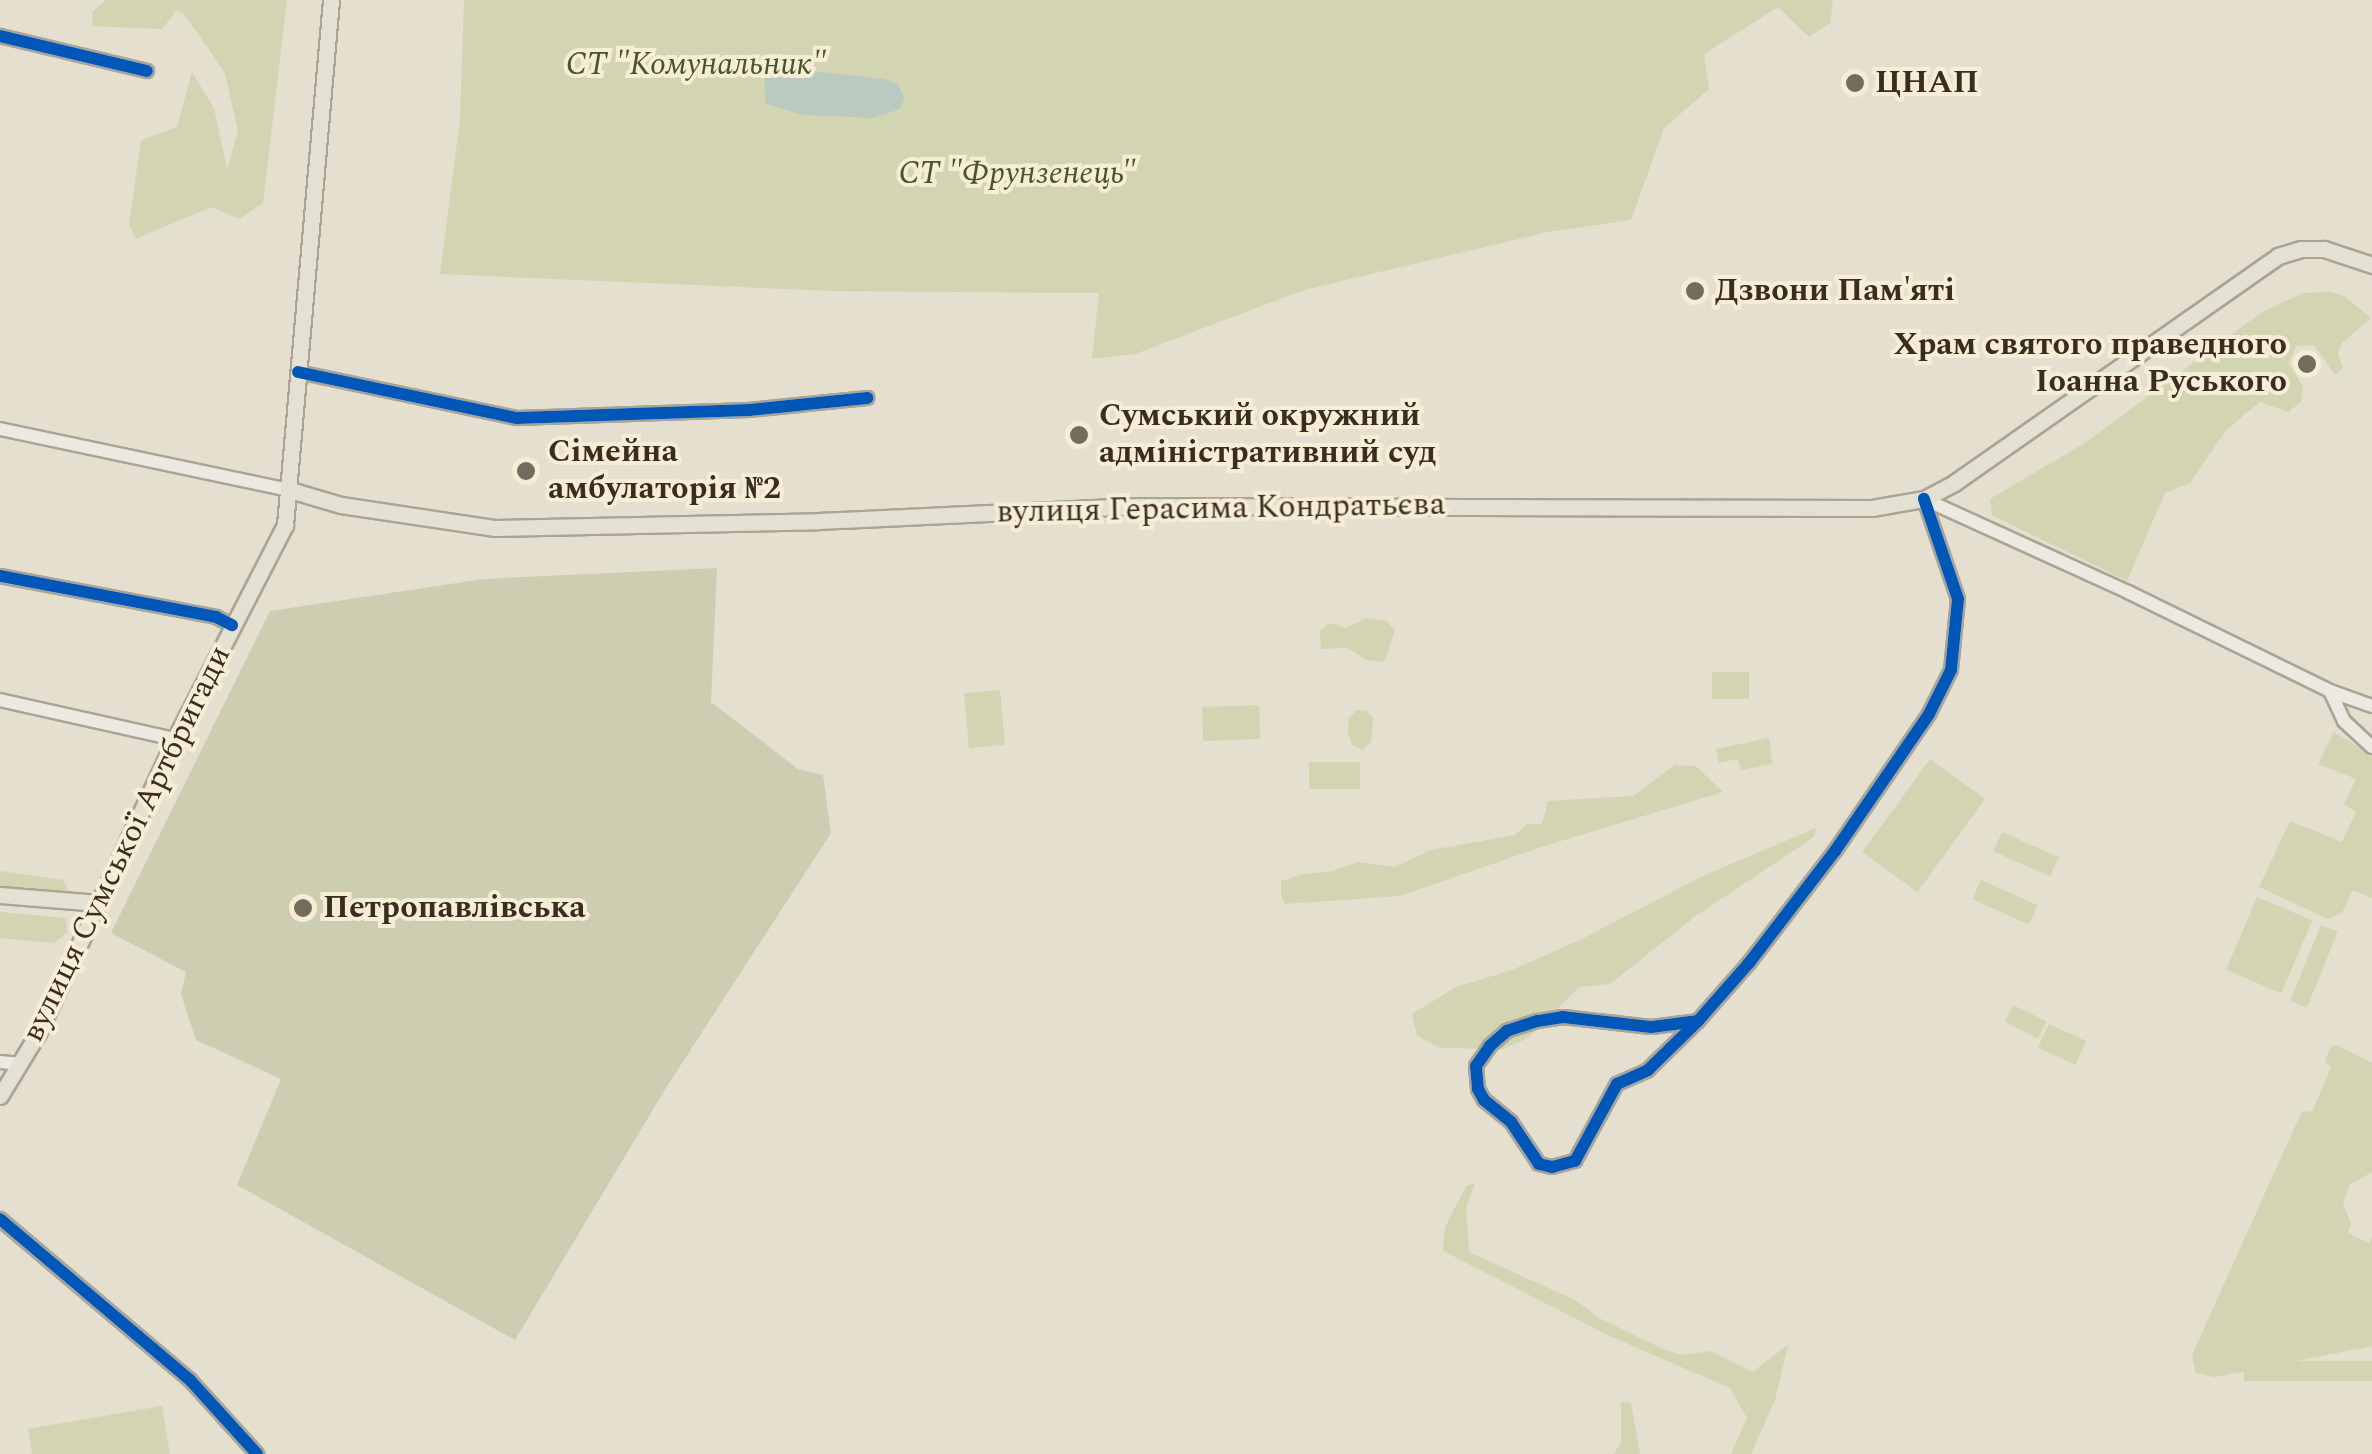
<!DOCTYPE html>
<meta charset="utf-8">
<style>
body{margin:0}
#map{position:relative;width:2372px;height:1454px;overflow:hidden;background:#e4dfcf;font-family:Spectral,serif}
div>[style]{position:absolute}
[style*='--x']{left:calc(var(--x)*1px);top:calc(var(--y)*1px);width:calc(var(--w)*1px);rotate:calc(var(--a)*1deg)}
.green>*{inset:0;background:#d2d4b2;transform-origin:0 0}
.cemetery>*{inset:0;background:#cdceb1}
.water>*{inset:0;background:#bacac0}
.roads{filter:drop-shadow(2px 0 #aaa497) drop-shadow(-2px 0 #aaa497) drop-shadow(0 2px #aaa497) drop-shadow(0 -2px #aaa497)}
.minor>*{height:12px;margin:-6px;padding:0 6px;transform-origin:6px;border-radius:6px;background:#ece9e1}
.major>*{height:15px;margin:-7.5px;padding:0 7.5px;transform-origin:7.5px;border-radius:7.5px;background:#e4e0d2}
.cycleway>*{height:12px;margin:-6px;padding:0 6px;transform-origin:6px;border-radius:6px;background:#0057b8}
.dots>*{width:28px;height:28px;translate:-50% -50%;box-sizing:border-box;border:5px solid #f5edd6;border-radius:50%}
span{translate:-50% -50%;white-space:nowrap;text-align:center;line-height:1.15;-webkit-text-stroke:8px #f5edd6;paint-order:stroke}
.park-label{font-size:32px;color:#485527;font-style:italic}
.poi-label{font-size:32px;color:#392d20;font-weight:700}
.left{translate:0 -50%;text-align:left}
.right{translate:-100% -50%;text-align:right}
.street-label{font-size:32px;color:#392d20}
</style>
<div id="map">
<div class="green">
<i style="clip-path:polygon(106px 0,287px 0,263px 203px,239px 219px,211px 207px,136px 239px,129px 224px,141px 140px,177px 127px,192px 72px,214px 108px,227px 170px,238px 131px,225px 73px,185px 15px,177px 10px,162px 29px,93px 26px,92px 12px)"></i>
<i style="clip-path:polygon(464px 0,1833px 0,1830px 23px,1809px 37px,1778px 7px,1704px 54px,1709px 89px,1664px 128px,1631px 220px,1548px 232px,1304px 290px,1135px 354px,1092px 359px,1099px 293px,833px 291px,440px 274px,460px 120px)"></i>
<i style="clip-path:polygon(2330px 292px,2344px 296px,2371px 318px,2342px 343px,2338px 354px,2343px 368px,2335px 375px,2314px 345px,2296px 346px,2289px 363px,2303px 387px,2301px 402px,2288px 412px,2260px 402px,2226px 430px,2190px 483px,2165px 493px,2127px 581px,1992px 515px,1990px 499px,2088px 441px,2262px 312px,2303px 293px)"></i>
<i style="clip-path:polygon(1367px 618px,1387px 621px,1395px 631px,1384px 662px,1367px 660px,1347px 648px,1321px 649px,1320px 631px,1329px 623px,1346px 628px)"></i>
<i style="left:1712px;top:672px;width:37px;height:27px"></i>
<i style="left:1000px;top:690px;width:55px;height:36px;rotate:85deg"></i>
<i style="left:1259px;top:705px;width:34px;height:57px;rotate:88deg"></i>
<i style="clip-path:polygon(1357px 710px,1366px 710px,1373px 718px,1371px 742px,1362px 750px,1352px 745px,1348px 732px,1349px 717px)"></i>
<i style="clip-path:polygon(2334px 732px,2372px 755px,2372px 898px,2353px 890px,2342px 913px,2328px 919px,2259px 887px,2290px 821px,2342px 842px,2356px 812px,2344px 804px,2356px 779px,2318px 764px)"></i>
<i style="clip-path:polygon(1769px 738px,1772px 764px,1741px 770px,1738px 759px,1719px 763px,1716px 749px)"></i>
<i style="left:1930px;top:759px;width:68px;height:115px;rotate:36deg"></i>
<i style="left:1309px;top:762px;width:51px;height:27px"></i>
<i style="clip-path:polygon(1675px 765px,1696px 766px,1723px 792px,1541px 847px,1400px 896px,1285px 904px,1281px 895px,1281px 881px,1304px 874px,1333px 871px,1358px 862px,1395px 867px,1431px 850px,1515px 835px,1527px 824px,1542px 824px,1548px 801px,1633px 796px)"></i>
<i style="clip-path:polygon(1816px 828px,1814px 837px,1697px 915px,1610px 984px,1579px 987px,1528px 1038px,1503px 1049px,1440px 1048px,1417px 1036px,1412px 1014px,1456px 987px,1512px 970px,1580px 940px,1703px 876px)"></i>
<i style="left:2002px;top:832px;width:62px;height:21px;rotate:24deg"></i>
<i style="clip-path:polygon(0 871px,63px 880px,69px 892px,64px 897px,0 891px)"></i>
<i style="left:1981px;top:880px;width:62px;height:21px;rotate:24deg"></i>
<i style="left:2257px;top:897px;width:60px;height:79px;rotate:23deg"></i>
<i style="clip-path:polygon(0 912px,66px 918px,67px 933px,54px 943px,0 938px)"></i>
<i style="left:2321px;top:925px;width:18px;height:82px;rotate:22deg"></i>
<i style="left:2013px;top:1005px;width:37px;height:19px;rotate:26deg"></i>
<i style="left:2049px;top:1024px;width:41px;height:26px;rotate:25deg"></i>
<i style="clip-path:polygon(2336px 1045px,2372px 1063px,2372px 1172px,2350px 1184px,2343px 1203px,2351px 1224px,2348px 1233px,2369px 1243px,2372px 1237px,2372px 1346px,2215px 1377px,2196px 1373px,2192px 1355px,2302px 1111px,2312px 1112px,2331px 1067px,2325px 1062px,2331px 1046px)"></i>
<i style="clip-path:polygon(1475px 1183px,1466px 1208px,1469px 1252px,1577px 1301px,1599px 1318px,1665px 1350px,1683px 1355px,1710px 1351px,1752px 1372px,1788px 1345px,1775px 1400px,1751px 1454px,1731px 1454px,1747px 1418px,1730px 1388px,1612px 1337px,1443px 1251px,1445px 1227px,1466px 1186px)"></i>
<i style="left:2372px;top:1361px;width:20px;height:128px;rotate:90deg"></i>
<i style="clip-path:polygon(1621px 1402px,1631px 1403px,1640px 1454px,1614px 1454px,1621px 1442px)"></i>
<i style="clip-path:polygon(162px 1406px,170px 1454px,32px 1454px,28px 1429px)"></i>
</div>
<div class="cemetery">
<i style="clip-path:polygon(717px 568px,711px 702px,798px 769px,823px 775px,831px 833px,666px 1088px,515px 1340px,237px 1185px,281px 1079px,196px 1040px,181px 994px,186px 972px,111px 933px,270px 611px,484px 579px)"></i>
</div>
<div class="water">
<i style="clip-path:polygon(775px 67px,884px 79px,898px 84px,904px 98px,900px 109px,873px 118px,804px 115px,766px 104px,764px 76px)"></i>
</div>
<div class="roads">
<div class="minor">
<i style="--x:0;--y:36;--w:151;--a:13.4"></i>
<i style="--x:298;--y:372;--w:224;--a:11.9"></i>
<i style="--x:517;--y:418;--w:232;--a:-2"></i>
<i style="--x:749;--y:410;--w:119;--a:-5.8"></i>
<i style="--x:0;--y:429;--w:296;--a:11.9"></i>
<i style="--x:1924;--y:499;--w:224;--a:24.5"></i>
<i style="--x:2128;--y:592;--w:225;--a:26.1"></i>
<i style="--x:2330;--y:691;--w:45;--a:19.7"></i>
<i style="--x:0;--y:576;--w:220;--a:10.7"></i>
<i style="--x:216;--y:617;--w:18;--a:27"></i>
<i style="--x:2330;--y:691;--w:33;--a:65"></i>
<i style="--x:2344;--y:721;--w:38;--a:43"></i>
<i style="--x:0;--y:700;--w:179;--a:12.6"></i>
<i style="--x:1698;--y:1021;--w:47;--a:172.7"></i>
<i style="--x:1651;--y:1027;--w:89;--a:-173.5"></i>
<i style="--x:1563;--y:1017;--w:26;--a:171"></i>
<i style="--x:1537;--y:1021;--w:32;--a:162"></i>
<i style="--x:1507;--y:1031;--w:23;--a:139"></i>
<i style="--x:1490;--y:1046;--w:24;--a:125"></i>
<i style="--x:1476;--y:1066;--w:23;--a:85"></i>
<i style="--x:1478;--y:1089;--w:13;--a:61"></i>
<i style="--x:1484;--y:1100;--w:35;--a:39"></i>
<i style="--x:1511;--y:1122;--w:50;--a:56.3"></i>
<i style="--x:1539;--y:1164;--w:13;--a:13"></i>
<i style="--x:1552;--y:1167;--w:24;--a:-15"></i>
<i style="--x:1575;--y:1161;--w:88;--a:-61.4"></i>
<i style="--x:1617;--y:1084;--w:34;--a:-24"></i>
<i style="--x:1648;--y:1070;--w:70;--a:-44.4"></i>
<i style="--x:1698;--y:1021;--w:77;--a:-48.7"></i>
<i style="--x:1749;--y:963;--w:141;--a:-52.5"></i>
<i style="--x:1835;--y:851;--w:166;--a:-55.5"></i>
<i style="--x:1929;--y:714;--w:49;--a:-63.4"></i>
<i style="--x:1951;--y:670;--w:71;--a:-84.4"></i>
<i style="--x:1958;--y:599;--w:106;--a:-108.8"></i>
<i style="--x:0;--y:1062;--w:22;--a:5"></i>
<i style="--x:0;--y:1219;--w:249;--a:40.3"></i>
<i style="--x:190;--y:1380;--w:100;--a:47.8"></i>
</div>
<div class="major">
<i style="--x:290;--y:490;--w:53;--a:16.4"></i>
<i style="--x:341;--y:505;--w:156;--a:8.5"></i>
<i style="--x:495;--y:528;--w:323;--a:-1.2"></i>
<i style="--x:818;--y:521;--w:318;--a:-2.7"></i>
<i style="--x:1136;--y:506;--w:736;--a:0.16"></i>
<i style="--x:1872;--y:508;--w:53;--a:-9.8"></i>
<i style="--x:1924;--y:499;--w:34;--a:-28"></i>
<i style="--x:1954;--y:483;--w:396;--a:-35"></i>
<i style="--x:2278;--y:256;--w:24;--a:-17"></i>
<i style="--x:2301;--y:249;--w:23;--a:0"></i>
<i style="--x:2324;--y:249;--w:51;--a:18.4"></i>
<i style="--x:0;--y:895;--w:99;--a:4.6"></i>
<i style="--x:0;--y:1096;--w:74;--a:-58.9"></i>
<i style="--x:38;--y:1033;--w:324;--a:-65"></i>
<i style="--x:175;--y:739;--w:241;--a:-62.8"></i>
<i style="--x:285;--y:525;--w:527;--a:-84.99"></i>
</div>
</div>
<div class="cycleway">
<i style="--x:0;--y:36;--w:151;--a:13.4"></i>
<i style="--x:298;--y:372;--w:224;--a:11.9"></i>
<i style="--x:517;--y:418;--w:232;--a:-2"></i>
<i style="--x:749;--y:410;--w:119;--a:-5.8"></i>
<i style="--x:0;--y:576;--w:220;--a:10.7"></i>
<i style="--x:216;--y:617;--w:18;--a:27"></i>
<i style="--x:1698;--y:1021;--w:47;--a:172.7"></i>
<i style="--x:1651;--y:1027;--w:89;--a:-173.5"></i>
<i style="--x:1563;--y:1017;--w:26;--a:171"></i>
<i style="--x:1537;--y:1021;--w:32;--a:162"></i>
<i style="--x:1507;--y:1031;--w:23;--a:139"></i>
<i style="--x:1490;--y:1046;--w:24;--a:125"></i>
<i style="--x:1476;--y:1066;--w:23;--a:85"></i>
<i style="--x:1478;--y:1089;--w:13;--a:61"></i>
<i style="--x:1484;--y:1100;--w:35;--a:39"></i>
<i style="--x:1511;--y:1122;--w:50;--a:56.3"></i>
<i style="--x:1539;--y:1164;--w:13;--a:13"></i>
<i style="--x:1552;--y:1167;--w:24;--a:-15"></i>
<i style="--x:1575;--y:1161;--w:88;--a:-61.4"></i>
<i style="--x:1617;--y:1084;--w:34;--a:-24"></i>
<i style="--x:1648;--y:1070;--w:70;--a:-44.4"></i>
<i style="--x:1698;--y:1021;--w:77;--a:-48.7"></i>
<i style="--x:1749;--y:963;--w:141;--a:-52.5"></i>
<i style="--x:1835;--y:851;--w:166;--a:-55.5"></i>
<i style="--x:1929;--y:714;--w:49;--a:-63.4"></i>
<i style="--x:1951;--y:670;--w:71;--a:-84.4"></i>
<i style="--x:1958;--y:599;--w:106;--a:-108.8"></i>
<i style="--x:0;--y:1219;--w:249;--a:40.3"></i>
<i style="--x:190;--y:1380;--w:100;--a:47.8"></i>
</div>
<div class="dots">
<i style="left:1855px;top:83px;background:#756b5d"></i>
<i style="left:1695px;top:291px;background:#756b5d"></i>
<i style="left:2307px;top:364px;background:#756b5d"></i>
<i style="left:1079px;top:435px;background:#756b5d"></i>
<i style="left:526px;top:471px;background:#756b5d"></i>
<i style="left:303px;top:908px;background:#756b5d"></i>
</div>
<div class="park-label">
<span style="left:696px;top:65px">СТ "Комунальник"</span>
<span style="left:1017px;top:174px">СТ "Фрунзенець"</span>
</div>
<div class="poi-label">
<span class="left" style="left:1875px;top:83px">ЦНАП</span>
<span class="left" style="left:1715px;top:291px">Дзвони Пам'яті</span>
<span class="right" style="left:2287px;top:364px">Храм святого праведного<br>Іоанна Руського</span>
<span class="left" style="left:1099px;top:435px">Сумський окружний<br>адміністративний суд</span>
<span class="left" style="left:548px;top:471px">Сімейна<br>амбулаторія №2</span>
<span class="left" style="left:323px;top:908px">Петропавлівська</span>
</div>
<div class="street-label">
<span style="left:1221px;top:509px;rotate:-1deg">вулиця Герасима Кондратьєва</span>
<span style="left:127px;top:844px;rotate:-64deg">вулиця Сумської Артбригади</span>
</div>
</div>
